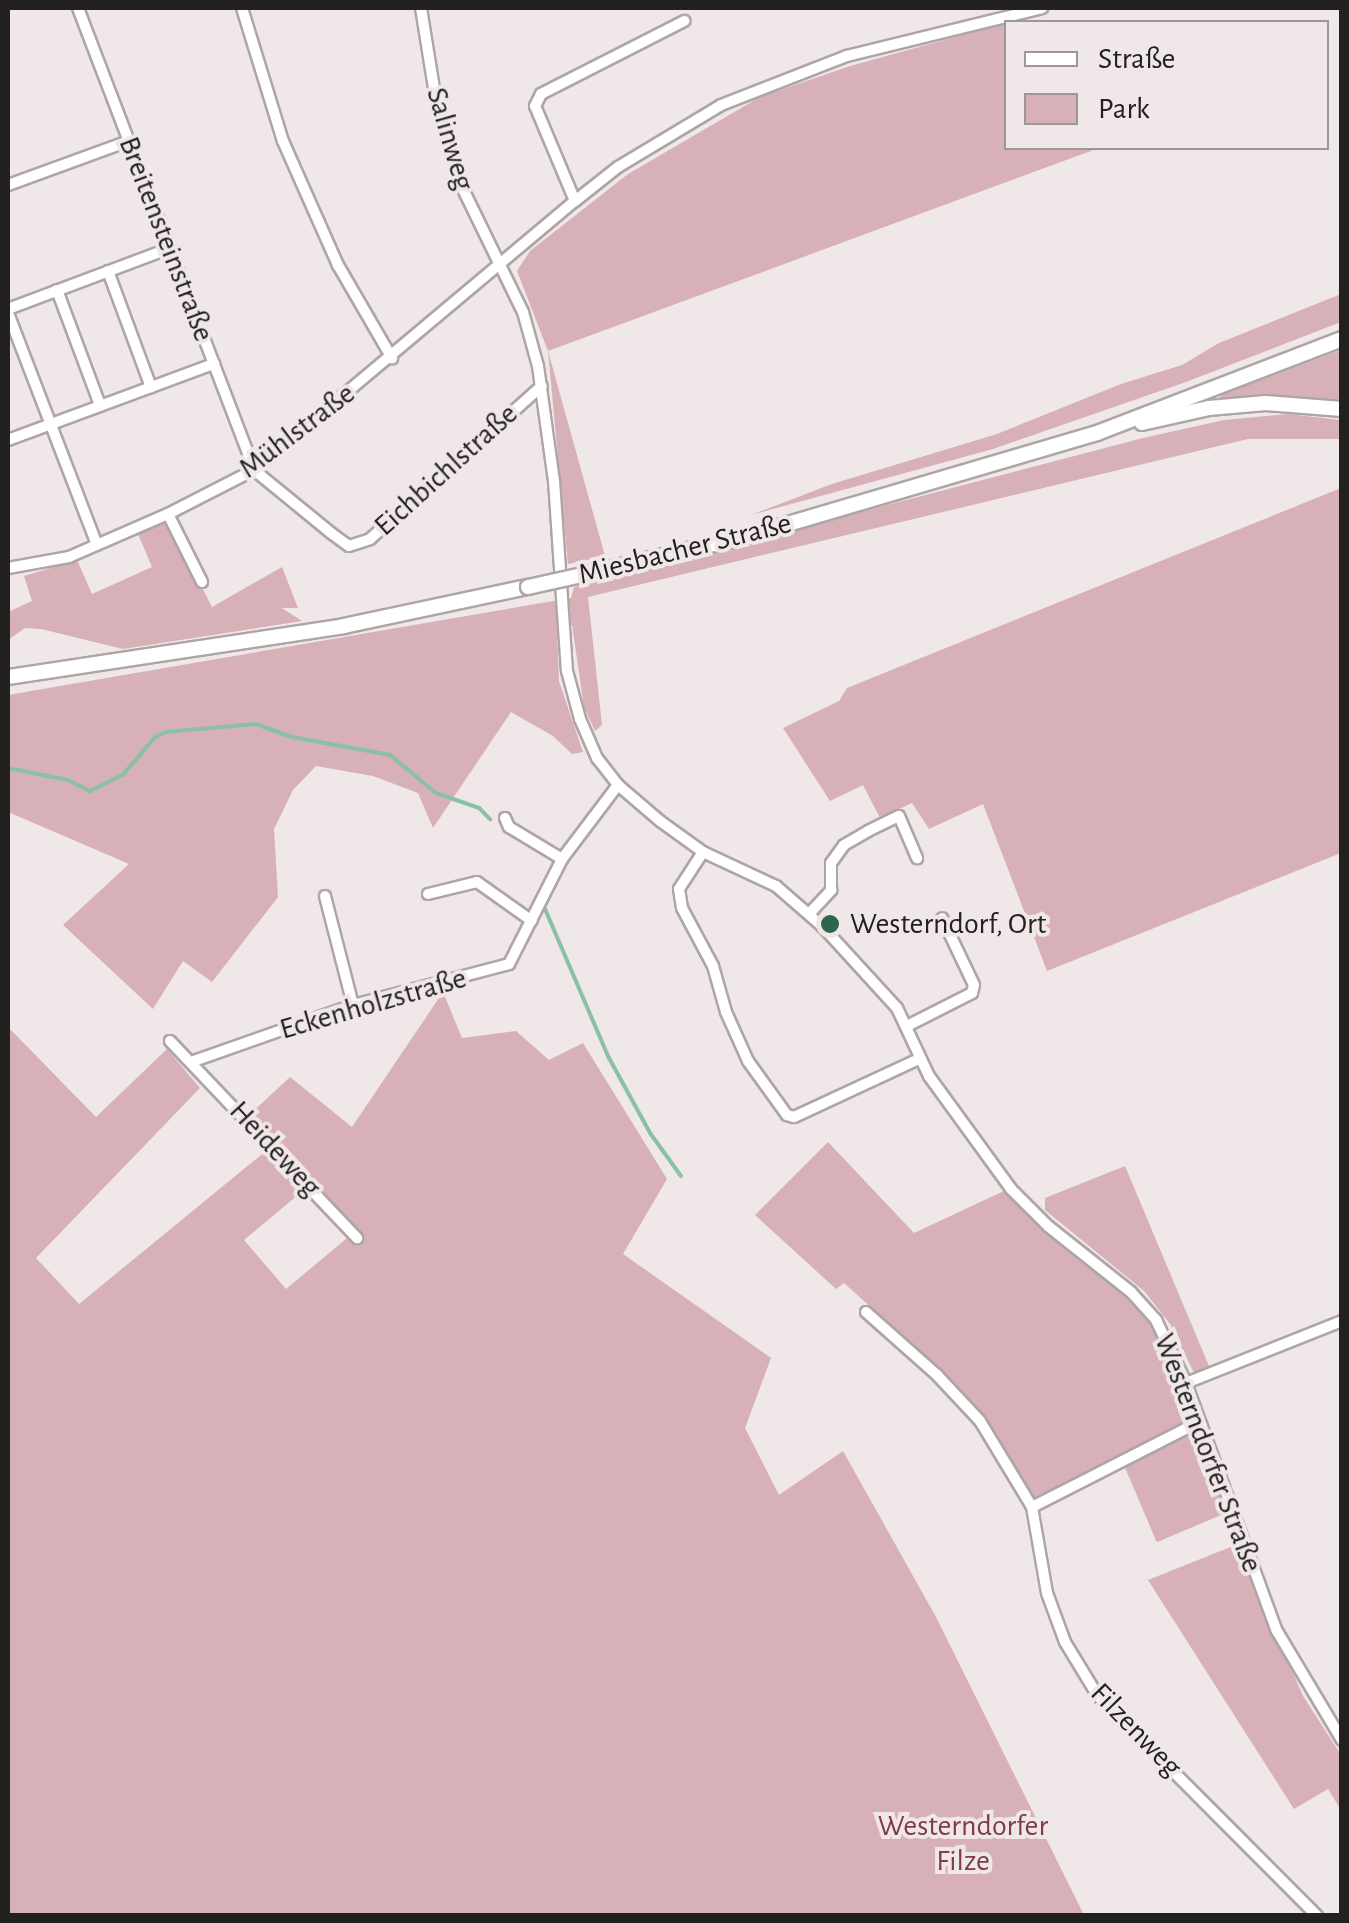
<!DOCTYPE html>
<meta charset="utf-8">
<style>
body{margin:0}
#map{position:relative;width:1349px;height:1923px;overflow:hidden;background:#f0e7e8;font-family:"Alegreya Sans",sans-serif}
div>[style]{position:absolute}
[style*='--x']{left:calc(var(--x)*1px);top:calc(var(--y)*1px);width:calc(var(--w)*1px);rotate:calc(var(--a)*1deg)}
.green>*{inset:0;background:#d7b1b7;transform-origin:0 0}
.stream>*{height:4px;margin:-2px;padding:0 2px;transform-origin:2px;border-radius:2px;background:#8ac0a5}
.roads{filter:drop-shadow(2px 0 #aea5a7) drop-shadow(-2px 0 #aea5a7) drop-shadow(0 2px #aea5a7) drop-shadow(0 -2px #aea5a7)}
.street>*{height:10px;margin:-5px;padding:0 5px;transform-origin:5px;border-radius:5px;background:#fff}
.secondary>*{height:14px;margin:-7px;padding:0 7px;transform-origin:7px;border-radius:7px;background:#fff}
.bridges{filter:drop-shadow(2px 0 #aea5a7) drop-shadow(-2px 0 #aea5a7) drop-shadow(0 2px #aea5a7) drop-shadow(0 -2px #aea5a7)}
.secondary-bridge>*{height:14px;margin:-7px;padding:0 7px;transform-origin:7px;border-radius:7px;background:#fff}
.dots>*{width:28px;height:28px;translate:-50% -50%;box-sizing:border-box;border:5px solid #f0e7e8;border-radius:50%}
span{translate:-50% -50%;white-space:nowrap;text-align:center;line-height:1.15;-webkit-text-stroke:8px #f0e7e8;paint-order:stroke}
.street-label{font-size:30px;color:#232020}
.poi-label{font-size:30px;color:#232020}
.left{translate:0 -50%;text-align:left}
.park-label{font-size:30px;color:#813b4c}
.frame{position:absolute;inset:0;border:10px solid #232020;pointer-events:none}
.legend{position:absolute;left:1004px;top:20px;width:325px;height:130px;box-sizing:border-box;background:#f0e7e8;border:2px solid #9e9798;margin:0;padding:12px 18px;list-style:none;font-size:30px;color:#232020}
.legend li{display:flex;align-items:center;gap:20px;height:50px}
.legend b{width:50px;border:2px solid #9e9798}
</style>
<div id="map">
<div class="green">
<i style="clip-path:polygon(1006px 23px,1006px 148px,1099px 148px,548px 351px,605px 556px,568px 564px,548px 351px,517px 271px,530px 251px,628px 174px,760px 97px,850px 66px)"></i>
<i style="clip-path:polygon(1341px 294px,1341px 322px,1186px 382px,993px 449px,751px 515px,832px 484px,997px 434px,1121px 384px,1182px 365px,1219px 343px)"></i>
<i style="clip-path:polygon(1341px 350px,1341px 399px,1216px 400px,1224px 394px)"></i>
<i style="clip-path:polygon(1288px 414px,1341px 420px,1341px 439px,1248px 439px,588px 597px,602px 725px,595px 731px,584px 707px,572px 625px,557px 628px,559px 681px,583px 752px,572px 754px,553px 736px,511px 712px,433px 828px,418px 793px,373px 776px,316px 766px,293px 790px,274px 829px,278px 897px,212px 982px,183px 961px,153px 1009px,63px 925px,129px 864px,8px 812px,8px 695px,571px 598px,574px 587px,1143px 438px,1224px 420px)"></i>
<i style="clip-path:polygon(1341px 488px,1341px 853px,1047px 971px,983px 804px,929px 829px,912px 803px,880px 818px,863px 785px,830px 801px,783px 728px,839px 701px,847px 688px)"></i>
<i style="clip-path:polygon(168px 521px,212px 607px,282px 567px,298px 608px,282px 608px,302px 621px,123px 649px,41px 629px,25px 628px,8px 640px,8px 612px,32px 601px,24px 576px,77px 560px,92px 594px,152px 567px,138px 534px)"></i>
<i style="clip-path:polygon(443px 992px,462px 1038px,516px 1031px,549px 1060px,583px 1043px,667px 1179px,623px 1254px,771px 1358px,745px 1428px,779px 1495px,843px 1451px,936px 1617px,1084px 1915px,8px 1915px,8px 1027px,96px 1117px,167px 1049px,200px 1088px,36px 1258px,79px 1304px,267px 1150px,305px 1189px,244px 1240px,286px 1289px,346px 1239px,358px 1235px,248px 1116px,290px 1077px,352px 1127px)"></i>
<i style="clip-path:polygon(828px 1142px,914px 1233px,1006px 1190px,1025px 1213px,1123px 1292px,1156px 1332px,1192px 1420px,1039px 1499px,1032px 1498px,980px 1412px,936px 1366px,844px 1283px,836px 1289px,755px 1215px)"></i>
<i style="clip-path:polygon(1125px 1166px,1209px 1366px,1194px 1373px,1170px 1324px,1144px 1291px,1045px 1210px,1045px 1198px)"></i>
<i style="left:1194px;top:1433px;width:86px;height:77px;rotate:67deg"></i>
<i style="clip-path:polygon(1238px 1544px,1303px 1696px,1341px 1755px,1341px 1810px,1328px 1789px,1294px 1809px,1148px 1580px)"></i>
</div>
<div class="stream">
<i style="--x:8;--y:768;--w:61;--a:11.3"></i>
<i style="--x:68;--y:780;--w:25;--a:27"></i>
<i style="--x:90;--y:791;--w:37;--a:-26"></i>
<i style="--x:123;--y:775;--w:50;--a:-49.9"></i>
<i style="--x:155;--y:737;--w:12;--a:-24"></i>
<i style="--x:166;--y:732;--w:90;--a:-5.1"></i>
<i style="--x:256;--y:724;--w:38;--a:20"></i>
<i style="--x:292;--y:737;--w:100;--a:10.4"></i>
<i style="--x:390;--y:755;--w:60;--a:39.6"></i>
<i style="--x:436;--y:793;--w:46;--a:19.2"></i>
<i style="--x:479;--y:808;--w:16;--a:45"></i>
<i style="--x:545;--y:909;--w:162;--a:66.8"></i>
<i style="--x:609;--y:1058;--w:85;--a:61.3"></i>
<i style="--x:650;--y:1133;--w:53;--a:54.2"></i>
</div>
<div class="roads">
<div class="street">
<i style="--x:78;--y:8;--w:494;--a:69.1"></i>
<i style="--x:254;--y:470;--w:99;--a:39.3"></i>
<i style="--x:331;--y:533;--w:22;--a:36"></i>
<i style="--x:349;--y:546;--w:22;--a:-18"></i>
<i style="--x:370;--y:539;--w:230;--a:-41.7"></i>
<i style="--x:242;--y:8;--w:139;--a:72.9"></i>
<i style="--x:283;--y:141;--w:136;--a:66.1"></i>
<i style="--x:338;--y:265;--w:108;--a:59.9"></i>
<i style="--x:421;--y:8;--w:81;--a:80.8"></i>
<i style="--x:434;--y:88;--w:101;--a:74.4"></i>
<i style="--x:461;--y:185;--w:141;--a:64"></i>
<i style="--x:523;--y:312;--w:56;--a:74.5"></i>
<i style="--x:538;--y:366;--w:116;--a:82.1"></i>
<i style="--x:554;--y:481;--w:190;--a:86.1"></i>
<i style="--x:567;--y:671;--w:50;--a:74.8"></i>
<i style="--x:580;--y:719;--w:43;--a:66.4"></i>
<i style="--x:597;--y:758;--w:34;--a:52"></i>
<i style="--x:618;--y:785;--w:55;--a:40.6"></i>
<i style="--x:660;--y:821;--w:53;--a:35.8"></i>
<i style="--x:703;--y:852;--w:81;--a:25"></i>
<i style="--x:776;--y:886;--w:61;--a:41"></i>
<i style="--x:822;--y:926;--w:111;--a:47.6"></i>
<i style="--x:897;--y:1008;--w:75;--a:64.8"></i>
<i style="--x:929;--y:1076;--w:140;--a:54"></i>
<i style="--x:1011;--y:1189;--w:52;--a:45"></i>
<i style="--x:1048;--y:1226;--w:106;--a:38.5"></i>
<i style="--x:1131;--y:1292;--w:38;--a:48"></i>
<i style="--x:1156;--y:1320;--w:70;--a:64.5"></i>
<i style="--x:1186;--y:1383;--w:264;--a:69.9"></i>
<i style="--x:1277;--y:1631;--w:127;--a:59.2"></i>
<i style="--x:8;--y:185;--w:129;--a:-20"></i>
<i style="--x:575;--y:201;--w:103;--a:-112.8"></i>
<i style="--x:535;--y:106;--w:13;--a:-63"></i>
<i style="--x:541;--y:94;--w:161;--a:-27"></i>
<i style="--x:108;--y:271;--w:124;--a:69.7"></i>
<i style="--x:57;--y:290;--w:123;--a:69.5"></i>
<i style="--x:8;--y:309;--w:173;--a:-20.6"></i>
<i style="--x:8;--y:313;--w:248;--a:69"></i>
<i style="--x:8;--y:440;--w:220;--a:-20.3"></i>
<i style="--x:168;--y:514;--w:76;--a:63.4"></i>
<i style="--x:8;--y:568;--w:62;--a:-10.2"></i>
<i style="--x:69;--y:557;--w:108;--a:-23.5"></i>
<i style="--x:168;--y:514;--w:97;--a:-27.1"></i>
<i style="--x:254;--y:470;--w:419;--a:-40"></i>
<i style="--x:575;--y:201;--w:55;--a:-38.3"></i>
<i style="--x:618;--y:167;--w:120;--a:-31"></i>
<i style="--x:721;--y:105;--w:135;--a:-21.3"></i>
<i style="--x:847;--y:56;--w:201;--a:-13.8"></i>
<i style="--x:505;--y:818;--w:10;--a:66"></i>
<i style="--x:509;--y:827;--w:62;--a:31.1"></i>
<i style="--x:703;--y:852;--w:44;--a:123"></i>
<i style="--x:679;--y:889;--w:19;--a:81"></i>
<i style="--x:682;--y:908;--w:66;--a:61.9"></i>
<i style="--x:713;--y:966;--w:48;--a:74.2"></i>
<i style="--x:726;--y:1012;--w:54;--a:65.8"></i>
<i style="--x:748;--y:1061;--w:67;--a:54.2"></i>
<i style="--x:787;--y:1115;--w:7;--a:16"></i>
<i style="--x:794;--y:1117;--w:138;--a:-24.9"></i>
<i style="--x:428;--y:894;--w:50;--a:-13.8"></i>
<i style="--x:477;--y:882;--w:67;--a:35.3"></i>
<i style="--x:325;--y:896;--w:113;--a:75.6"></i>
<i style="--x:809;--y:914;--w:33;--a:-47"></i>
<i style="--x:831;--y:890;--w:27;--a:-90"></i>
<i style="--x:831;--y:863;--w:22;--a:-54"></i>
<i style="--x:844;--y:845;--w:28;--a:-30"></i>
<i style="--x:868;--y:831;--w:34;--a:-26"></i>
<i style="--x:899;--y:816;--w:46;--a:66.8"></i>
<i style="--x:907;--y:1026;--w:73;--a:-26.9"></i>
<i style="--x:972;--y:993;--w:8;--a:-76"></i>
<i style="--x:974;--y:985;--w:74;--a:-115.5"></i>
<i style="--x:170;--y:1041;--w:272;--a:46.5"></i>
<i style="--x:191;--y:1062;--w:172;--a:-19.4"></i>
<i style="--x:353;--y:1005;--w:161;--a:-14.7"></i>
<i style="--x:509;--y:964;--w:118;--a:-63.2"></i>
<i style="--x:562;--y:859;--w:93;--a:-52.9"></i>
<i style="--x:866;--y:1312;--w:95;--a:41.6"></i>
<i style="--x:937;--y:1375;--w:63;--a:46.9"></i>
<i style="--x:980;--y:1421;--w:100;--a:58.8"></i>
<i style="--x:1186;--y:1383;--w:168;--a:-21.7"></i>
<i style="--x:1197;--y:1423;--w:185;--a:153"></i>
<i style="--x:1032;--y:1507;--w:87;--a:80.1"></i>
<i style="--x:1047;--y:1593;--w:52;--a:69.8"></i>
<i style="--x:1065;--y:1642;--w:63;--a:58.6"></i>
<i style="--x:1098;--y:1696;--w:310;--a:45.1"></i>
</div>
<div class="secondary">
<i style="--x:1142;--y:423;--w:69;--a:-12.6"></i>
<i style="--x:1209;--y:408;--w:57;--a:-5"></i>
<i style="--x:1266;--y:403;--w:76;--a:4.5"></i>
<i style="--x:600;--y:571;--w:151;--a:-13.4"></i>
<i style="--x:747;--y:536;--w:365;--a:-16.4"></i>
<i style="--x:1097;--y:433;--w:262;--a:-21"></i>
<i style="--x:8;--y:677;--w:340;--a:-8.6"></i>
<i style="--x:344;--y:626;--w:188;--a:-12"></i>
</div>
</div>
<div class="bridges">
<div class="secondary-bridge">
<i style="--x:528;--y:587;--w:74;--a:-12.5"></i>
</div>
</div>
<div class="dots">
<i style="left:830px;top:924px;background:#2e654c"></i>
</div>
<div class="street-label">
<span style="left:450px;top:139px;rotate:74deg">Salinweg</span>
<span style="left:166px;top:239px;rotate:69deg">Breitensteinstraße</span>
<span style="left:297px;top:431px;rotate:-37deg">Mühlstraße</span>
<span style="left:446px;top:470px;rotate:-42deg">Eichbichlstraße</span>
<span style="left:685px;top:549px;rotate:-14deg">Miesbacher Straße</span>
<span style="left:373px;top:1004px;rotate:-16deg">Eckenholzstraße</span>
<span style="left:275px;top:1149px;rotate:47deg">Heideweg</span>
<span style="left:1208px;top:1453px;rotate:69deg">Westerndorfer Straße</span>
<span style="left:1136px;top:1730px;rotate:46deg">Filzenweg</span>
</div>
<div class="poi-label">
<span class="left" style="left:850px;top:924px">Westerndorf, Ort</span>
</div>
<div class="park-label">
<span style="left:963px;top:1843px">Westerndorfer<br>Filze</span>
</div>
<div class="frame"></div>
<ul class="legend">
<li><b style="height:12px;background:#fff"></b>Straße</li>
<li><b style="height:28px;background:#d7b1b7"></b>Park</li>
</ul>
</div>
